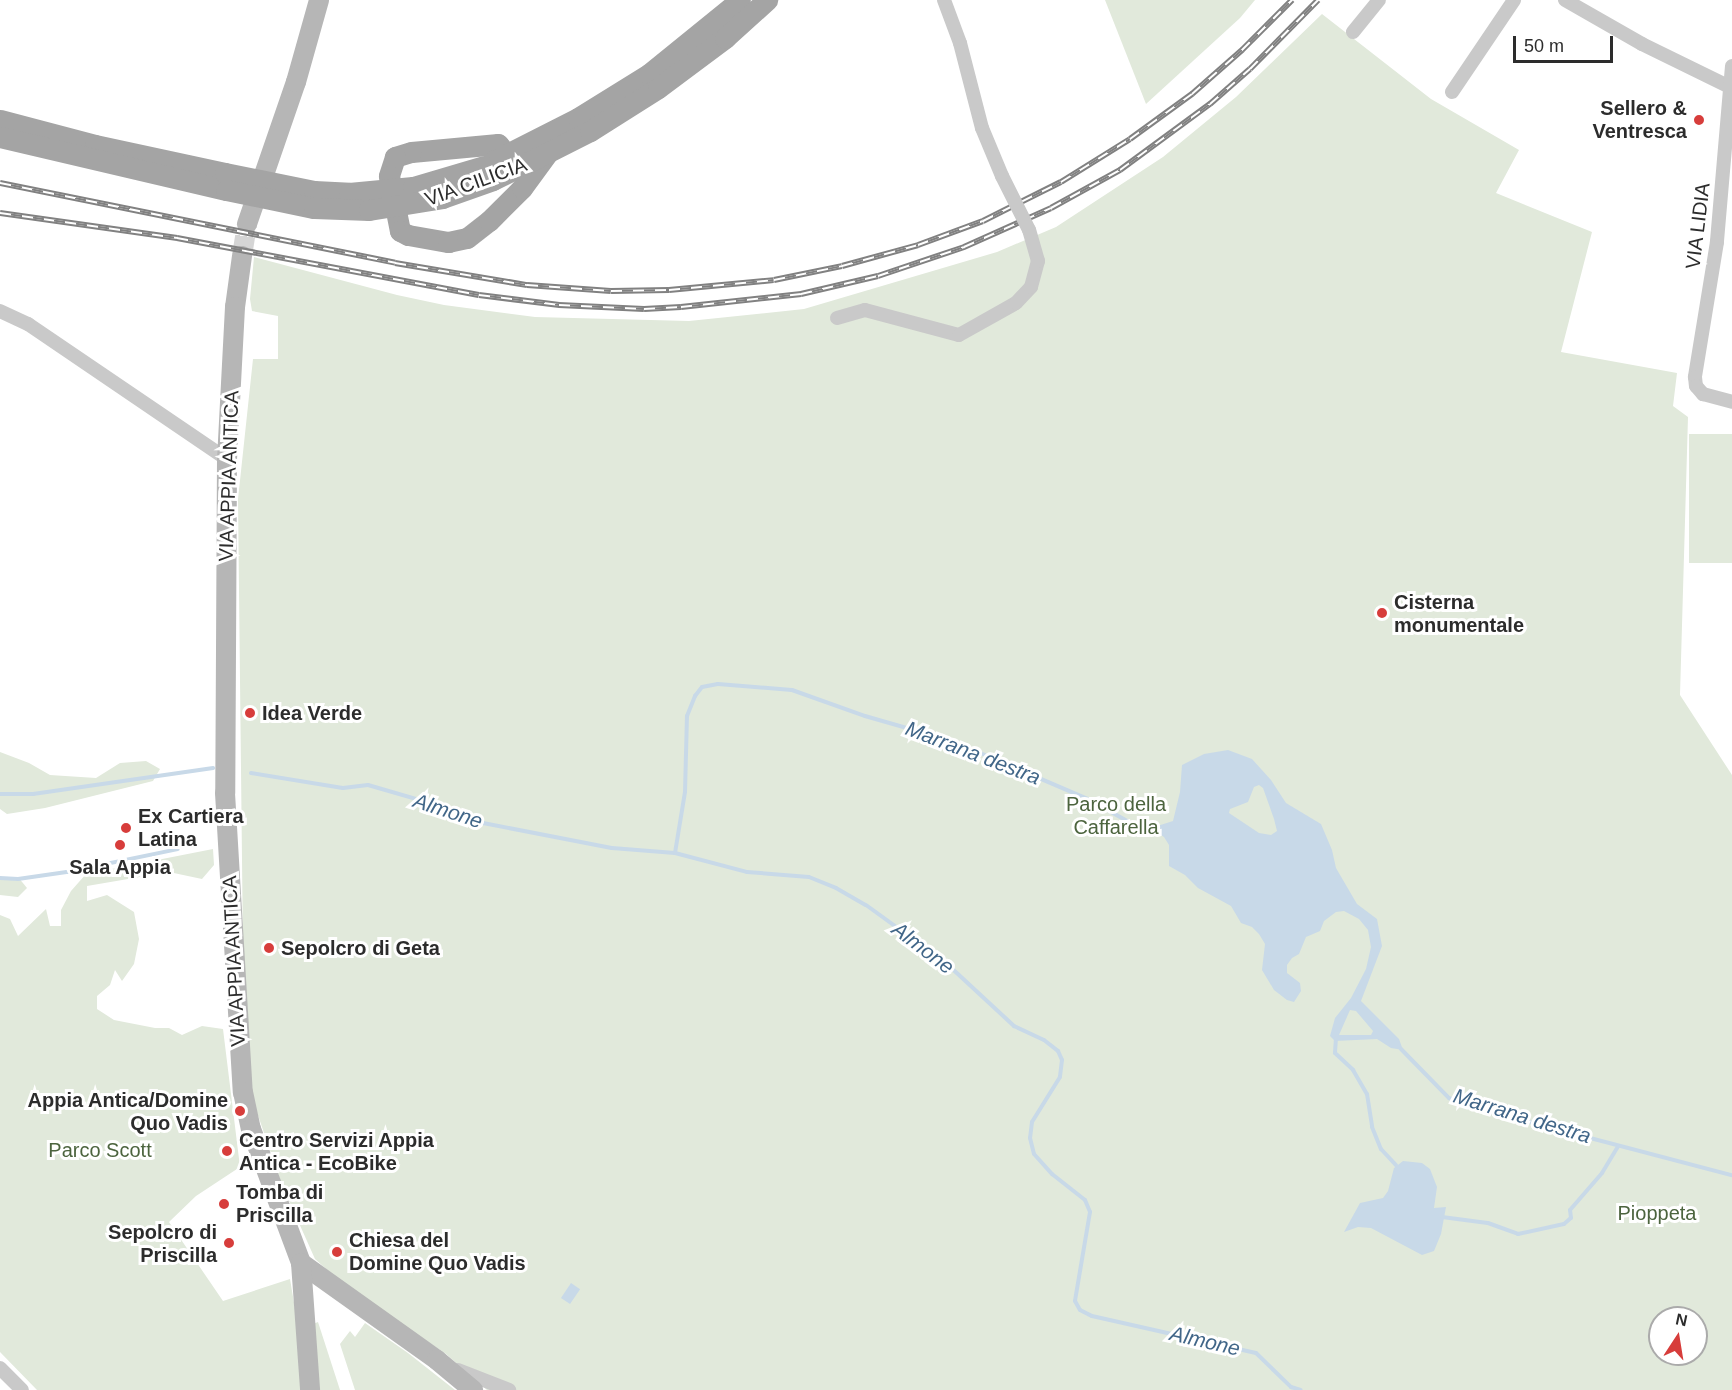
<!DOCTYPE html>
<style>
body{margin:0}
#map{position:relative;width:1732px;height:1390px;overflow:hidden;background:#fff;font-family:Arial,sans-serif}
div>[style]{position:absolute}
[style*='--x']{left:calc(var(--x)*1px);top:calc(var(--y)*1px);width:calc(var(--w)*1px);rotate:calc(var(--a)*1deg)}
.green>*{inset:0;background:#e1e9db;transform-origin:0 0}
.water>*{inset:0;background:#c8d9e8;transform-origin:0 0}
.stream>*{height:4px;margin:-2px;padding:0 2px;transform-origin:2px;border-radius:2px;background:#c8d9e8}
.secondary-tunnel>*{height:20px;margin-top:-10px;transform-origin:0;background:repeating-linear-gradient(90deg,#d5d5d5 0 20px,transparent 0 30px)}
.street>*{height:14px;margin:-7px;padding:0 7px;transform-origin:7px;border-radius:7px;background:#c9c9c9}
.secondary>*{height:20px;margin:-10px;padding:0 10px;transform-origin:10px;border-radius:10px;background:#b6b6b6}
.primary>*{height:21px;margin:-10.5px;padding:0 10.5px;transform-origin:10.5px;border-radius:10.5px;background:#a4a4a4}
.rail>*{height:6px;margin-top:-3px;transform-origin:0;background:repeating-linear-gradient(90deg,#fff 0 11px,#818181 0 22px);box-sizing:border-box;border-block:2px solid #818181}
.street-bridge>*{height:14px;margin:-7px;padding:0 7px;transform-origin:7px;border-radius:7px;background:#c9c9c9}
.primary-bridge>*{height:21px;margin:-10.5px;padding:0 10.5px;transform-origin:10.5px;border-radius:10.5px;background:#a4a4a4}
.dots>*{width:16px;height:16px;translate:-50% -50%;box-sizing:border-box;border:3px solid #fff;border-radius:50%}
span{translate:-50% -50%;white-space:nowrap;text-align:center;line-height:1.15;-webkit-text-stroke:6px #fff;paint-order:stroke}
.poi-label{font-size:20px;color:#2c2c2c;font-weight:700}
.right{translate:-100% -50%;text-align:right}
.left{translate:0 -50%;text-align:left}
.street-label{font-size:20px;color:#2c2c2c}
.park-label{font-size:20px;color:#4c643e}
.water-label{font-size:21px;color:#416688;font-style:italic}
.north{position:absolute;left:1648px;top:1306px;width:60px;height:60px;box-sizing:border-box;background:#fff;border:2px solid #ababab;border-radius:50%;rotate:12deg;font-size:16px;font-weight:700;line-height:24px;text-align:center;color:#2c2c2c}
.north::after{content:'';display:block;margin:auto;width:21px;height:27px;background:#d73d3b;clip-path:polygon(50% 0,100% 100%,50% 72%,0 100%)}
.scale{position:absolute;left:1513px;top:36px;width:100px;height:27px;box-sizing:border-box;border:3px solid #2c2c2c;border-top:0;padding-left:8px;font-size:18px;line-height:21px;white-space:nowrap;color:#2c2c2c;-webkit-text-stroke:4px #fff;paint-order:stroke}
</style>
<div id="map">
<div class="green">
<i style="clip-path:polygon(1105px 0,1255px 0,1240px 18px,1146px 104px)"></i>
<i style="clip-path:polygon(evenodd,1322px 14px,1431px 99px,1519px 150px,1496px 193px,1592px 232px,1561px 352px,1677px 373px,1673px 406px,1688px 417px,1680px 695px,1732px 775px,1732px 1390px,487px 1390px,446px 1354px,343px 1284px,315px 1259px,282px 1185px,250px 1092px,243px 950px,238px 499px,253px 359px,278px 359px,278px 316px,252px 311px,250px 299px,254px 257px,397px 295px,444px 305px,535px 317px,689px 321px,804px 309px,997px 252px,1056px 227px,1163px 157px,1236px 97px,1322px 14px,1660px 1318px,1696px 1318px,1696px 1354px,1660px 1354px,1660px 1318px)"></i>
<i style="left:1689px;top:434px;width:43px;height:129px"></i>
<i style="clip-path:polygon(0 752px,29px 763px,50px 775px,96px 778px,120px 763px,146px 761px,160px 769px,153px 781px,45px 808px,7px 814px,0 809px)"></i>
<i style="clip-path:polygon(213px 849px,214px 865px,202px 879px,169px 872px,87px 886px,87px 901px,107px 895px,134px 912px,139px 939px,134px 964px,122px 981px,115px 970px,110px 985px,97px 996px,97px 1009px,114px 1020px,155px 1028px,169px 1028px,182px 1035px,202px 1026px,223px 1029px,240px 1167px,196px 1196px,169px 1222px,223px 1301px,290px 1279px,303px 1356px,304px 1390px,37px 1390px,0 1352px,0 915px,10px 919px,18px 936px,46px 909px,50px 926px,61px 926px,61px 910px,71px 891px,86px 874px)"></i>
<i style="clip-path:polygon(0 877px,18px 877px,27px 888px,18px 897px,0 895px)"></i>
<i style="clip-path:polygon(318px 1322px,340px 1390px,317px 1390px,313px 1324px)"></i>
<i style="clip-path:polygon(365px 1323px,408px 1353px,455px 1390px,355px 1390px,340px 1344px,350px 1331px,355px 1337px)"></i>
</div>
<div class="water">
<i style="clip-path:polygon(evenodd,1228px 750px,1252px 759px,1271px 780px,1286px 803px,1321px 824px,1332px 850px,1336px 868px,1357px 904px,1377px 919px,1382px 946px,1361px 1001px,1399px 1039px,1403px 1050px,1391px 1048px,1377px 1039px,1335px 1041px,1330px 1036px,1335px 1018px,1351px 998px,1366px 969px,1371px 947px,1368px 930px,1359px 919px,1344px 911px,1336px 912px,1324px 921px,1320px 931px,1306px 937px,1299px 954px,1292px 958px,1287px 965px,1287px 973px,1300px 983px,1301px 991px,1294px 1002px,1287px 1000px,1274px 990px,1262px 970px,1265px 944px,1259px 934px,1252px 927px,1241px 923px,1231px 906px,1198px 888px,1185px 875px,1169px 866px,1169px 845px,1164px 837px,1151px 828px,1173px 821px,1180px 792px,1182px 765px,1204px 754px,1228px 750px,1259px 785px,1263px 788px,1274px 819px,1277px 831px,1271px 835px,1259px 833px,1229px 813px,1230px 809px,1248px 802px,1254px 787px,1259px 785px,1228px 750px,1350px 1010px,1356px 1011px,1373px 1031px,1371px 1035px,1339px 1035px,1350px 1010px)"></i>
<i style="clip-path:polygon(1403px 1161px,1422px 1163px,1430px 1169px,1437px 1187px,1434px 1208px,1446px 1207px,1441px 1234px,1434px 1251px,1422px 1255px,1371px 1228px,1358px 1227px,1344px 1232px,1360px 1203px,1383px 1198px,1388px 1191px,1394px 1168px)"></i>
<i style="left:571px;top:1283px;width:11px;height:18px;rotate:34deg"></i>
</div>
<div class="stream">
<i style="--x:251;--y:773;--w:93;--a:9.3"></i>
<i style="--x:343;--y:788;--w:25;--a:-7"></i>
<i style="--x:368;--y:785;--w:65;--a:16.2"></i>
<i style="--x:430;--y:803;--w:57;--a:20.7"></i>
<i style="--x:483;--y:823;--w:131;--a:11"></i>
<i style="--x:612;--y:848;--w:63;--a:4.5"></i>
<i style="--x:675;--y:853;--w:74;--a:14.8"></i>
<i style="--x:747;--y:872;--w:62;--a:4.6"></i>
<i style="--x:809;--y:877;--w:29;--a:22"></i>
<i style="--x:836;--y:888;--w:34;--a:30"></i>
<i style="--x:866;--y:905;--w:99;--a:35.9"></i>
<i style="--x:946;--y:963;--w:93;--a:42.8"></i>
<i style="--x:1014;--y:1026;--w:33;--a:25"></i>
<i style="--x:1044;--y:1040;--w:18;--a:38"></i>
<i style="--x:1058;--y:1051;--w:10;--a:66"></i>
<i style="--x:1062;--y:1060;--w:17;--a:97"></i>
<i style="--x:1060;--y:1077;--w:53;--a:121.9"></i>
<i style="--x:1032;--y:1122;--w:16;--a:97"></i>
<i style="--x:1030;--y:1138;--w:16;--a:76"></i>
<i style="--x:1034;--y:1154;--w:27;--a:48"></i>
<i style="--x:1052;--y:1174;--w:42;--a:38.2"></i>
<i style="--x:1085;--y:1200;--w:13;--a:67"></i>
<i style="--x:1090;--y:1212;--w:90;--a:99.6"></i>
<i style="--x:1075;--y:1301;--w:10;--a:61"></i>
<i style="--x:1080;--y:1310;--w:13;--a:27"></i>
<i style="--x:1092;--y:1316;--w:168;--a:12.7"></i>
<i style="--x:1256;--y:1353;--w:49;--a:44.2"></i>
<i style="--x:1291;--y:1387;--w:10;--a:17"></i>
<i style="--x:0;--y:794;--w:33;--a:0"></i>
<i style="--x:33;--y:794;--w:182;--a:-8.2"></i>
<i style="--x:675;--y:853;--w:62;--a:-80.7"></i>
<i style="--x:685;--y:792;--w:76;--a:-88.5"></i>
<i style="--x:687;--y:716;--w:22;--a:-68"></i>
<i style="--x:695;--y:696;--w:11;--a:-52"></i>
<i style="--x:702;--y:687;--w:16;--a:-11"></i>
<i style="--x:718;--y:684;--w:74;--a:4.6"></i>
<i style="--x:792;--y:690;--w:77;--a:19.6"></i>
<i style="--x:865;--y:716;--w:91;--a:16"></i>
<i style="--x:952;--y:741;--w:148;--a:23.1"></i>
<i style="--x:1088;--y:799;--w:49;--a:29.2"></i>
<i style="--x:1131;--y:823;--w:25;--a:14"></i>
<i style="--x:0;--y:878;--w:18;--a:3"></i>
<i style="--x:18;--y:879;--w:49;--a:-8.1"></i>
<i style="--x:67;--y:872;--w:113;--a:-11.7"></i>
<i style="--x:1336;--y:1038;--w:15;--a:94"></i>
<i style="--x:1335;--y:1053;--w:25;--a:43"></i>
<i style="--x:1353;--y:1070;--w:28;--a:60"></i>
<i style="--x:1367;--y:1094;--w:33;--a:81"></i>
<i style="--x:1372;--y:1127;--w:24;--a:68"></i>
<i style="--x:1381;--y:1149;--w:22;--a:47"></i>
<i style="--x:1401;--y:1049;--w:69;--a:45.6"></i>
<i style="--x:1449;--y:1098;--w:25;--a:21"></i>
<i style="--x:1472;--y:1107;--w:269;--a:14.7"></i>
<i style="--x:1442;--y:1217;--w:46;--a:7.4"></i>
<i style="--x:1488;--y:1223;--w:32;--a:20"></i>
<i style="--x:1518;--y:1234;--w:47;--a:-12.3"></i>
<i style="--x:1564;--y:1224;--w:9;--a:-41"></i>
<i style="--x:1571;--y:1218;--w:8;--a:-97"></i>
<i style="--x:1570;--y:1210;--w:49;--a:-49.1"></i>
<i style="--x:1602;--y:1173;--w:31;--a:-59"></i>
</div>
<div class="secondary-tunnel">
<i style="--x:242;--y:256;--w:32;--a:-81"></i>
</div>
<div class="street">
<i style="--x:944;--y:0;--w:46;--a:69.6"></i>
<i style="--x:960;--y:43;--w:88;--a:75.5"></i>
<i style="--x:982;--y:128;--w:52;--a:67.4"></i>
<i style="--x:1565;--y:0;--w:89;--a:29.7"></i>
<i style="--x:1642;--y:44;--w:100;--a:26.1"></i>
<i style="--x:1353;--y:32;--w:41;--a:-50.9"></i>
<i style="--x:1732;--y:66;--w:177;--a:94.9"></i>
<i style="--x:1717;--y:242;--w:137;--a:99.3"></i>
<i style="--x:1695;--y:377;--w:9;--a:84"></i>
<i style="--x:1696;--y:386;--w:11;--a:49"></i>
<i style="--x:1703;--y:394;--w:30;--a:15"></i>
<i style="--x:1452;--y:92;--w:111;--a:-56"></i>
<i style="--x:0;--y:311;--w:31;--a:25"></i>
<i style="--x:28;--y:324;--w:240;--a:34.2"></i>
<i style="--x:837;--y:318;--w:29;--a:-16"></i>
<i style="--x:865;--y:310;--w:97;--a:14.9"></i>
<i style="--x:959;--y:335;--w:65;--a:-29.3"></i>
<i style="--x:1016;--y:303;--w:22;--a:-47"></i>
<i style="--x:1031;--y:287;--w:27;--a:-75"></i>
<i style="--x:1038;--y:261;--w:32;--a:-106"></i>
<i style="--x:0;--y:1368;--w:31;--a:45"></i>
<i style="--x:458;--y:1370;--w:55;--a:21.4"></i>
</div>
<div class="secondary">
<i style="--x:247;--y:224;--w:150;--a:-71"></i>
<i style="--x:296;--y:82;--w:85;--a:-74.3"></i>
<i style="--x:242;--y:256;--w:51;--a:97.8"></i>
<i style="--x:235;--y:307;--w:152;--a:93"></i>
<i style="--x:227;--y:459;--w:334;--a:90.3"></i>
<i style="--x:225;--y:793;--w:300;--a:86.6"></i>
<i style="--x:243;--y:1092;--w:38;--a:78"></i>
<i style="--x:251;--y:1129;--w:143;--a:69.5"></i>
<i style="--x:301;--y:1263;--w:167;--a:35.5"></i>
<i style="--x:437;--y:1360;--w:47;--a:39.8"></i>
<i style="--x:301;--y:1263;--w:127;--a:85.9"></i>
</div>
<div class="primary">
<i style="--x:0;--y:120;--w:98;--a:14.7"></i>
<i style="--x:95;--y:145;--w:133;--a:12.2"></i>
<i style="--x:0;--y:137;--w:232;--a:13.2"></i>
<i style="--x:507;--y:155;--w:14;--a:-129"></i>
<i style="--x:498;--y:144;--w:87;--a:174.7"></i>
<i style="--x:411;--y:152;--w:17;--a:163"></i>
<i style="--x:395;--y:157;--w:20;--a:108"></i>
<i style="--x:389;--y:176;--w:56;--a:78.7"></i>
<i style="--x:400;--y:231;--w:9;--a:27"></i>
<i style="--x:408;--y:235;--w:41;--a:9.9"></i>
<i style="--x:448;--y:242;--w:19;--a:-12"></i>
<i style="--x:467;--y:238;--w:28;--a:-38"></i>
<i style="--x:489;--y:221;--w:47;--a:-45"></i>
<i style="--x:522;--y:188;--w:42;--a:-53.7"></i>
<i style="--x:493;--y:161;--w:95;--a:-26.8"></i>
<i style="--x:578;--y:118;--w:84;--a:-31.8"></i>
<i style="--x:649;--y:74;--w:117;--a:-39.1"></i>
<i style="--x:493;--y:180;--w:109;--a:-26.8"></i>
<i style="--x:590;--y:131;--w:80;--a:-32.3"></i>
<i style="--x:658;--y:88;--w:84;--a:-36.7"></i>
<i style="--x:725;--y:38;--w:57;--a:-42.1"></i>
</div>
<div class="rail">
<i style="--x:0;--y:183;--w:403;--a:11.4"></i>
<i style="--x:395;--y:263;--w:134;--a:9.5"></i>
<i style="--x:527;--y:285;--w:84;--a:4.1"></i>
<i style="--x:611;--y:291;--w:58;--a:-1"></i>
<i style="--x:669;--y:290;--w:105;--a:-5.4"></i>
<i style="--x:774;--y:280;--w:69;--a:-11.6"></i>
<i style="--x:842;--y:266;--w:79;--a:-15.4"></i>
<i style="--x:918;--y:245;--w:69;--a:-20.3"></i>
<i style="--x:983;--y:221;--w:87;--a:-26.6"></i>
<i style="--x:1061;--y:182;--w:81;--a:-31.9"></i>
<i style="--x:1130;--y:139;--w:77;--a:-36"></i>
<i style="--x:1192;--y:94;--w:67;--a:-41.3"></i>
<i style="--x:1242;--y:50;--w:71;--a:-45"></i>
<i style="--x:0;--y:213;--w:179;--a:8"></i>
<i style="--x:177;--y:238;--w:307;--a:10.7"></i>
<i style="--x:479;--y:295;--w:81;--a:7.1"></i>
<i style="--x:559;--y:305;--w:85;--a:2.7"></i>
<i style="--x:644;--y:309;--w:37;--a:-3"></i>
<i style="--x:681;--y:307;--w:121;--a:-6.2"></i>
<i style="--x:801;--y:294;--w:79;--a:-13.2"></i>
<i style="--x:878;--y:276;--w:91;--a:-18.6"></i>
<i style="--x:964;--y:247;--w:95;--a:-24.1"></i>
<i style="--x:1051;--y:208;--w:79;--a:-28.8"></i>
<i style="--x:1120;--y:170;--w:112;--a:-36.3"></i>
<i style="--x:1210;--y:104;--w:53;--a:-41.2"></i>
<i style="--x:1250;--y:69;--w:97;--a:-45.4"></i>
</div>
<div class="street-bridge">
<i style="--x:1002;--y:176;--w:60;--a:63.4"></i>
</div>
<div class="primary-bridge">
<i style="--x:225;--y:173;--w:91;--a:11.4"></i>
<i style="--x:314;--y:191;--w:35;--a:3"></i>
<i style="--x:349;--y:193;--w:64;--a:-5.4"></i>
<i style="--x:413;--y:187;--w:74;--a:-16.5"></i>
<i style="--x:226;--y:190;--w:90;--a:11.6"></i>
<i style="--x:314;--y:208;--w:55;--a:2.1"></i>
<i style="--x:369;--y:210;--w:74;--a:-9.3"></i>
<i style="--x:442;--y:198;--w:54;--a:-19.4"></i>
</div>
<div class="dots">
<i style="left:1699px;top:120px;background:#d73d3b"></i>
<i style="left:1382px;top:613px;background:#d73d3b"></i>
<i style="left:250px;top:713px;background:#d73d3b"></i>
<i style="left:126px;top:828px;background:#d73d3b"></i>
<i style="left:120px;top:845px;background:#d73d3b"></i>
<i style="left:269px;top:948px;background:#d73d3b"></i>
<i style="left:240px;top:1111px;background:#d73d3b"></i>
<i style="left:227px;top:1151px;background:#d73d3b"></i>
<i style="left:224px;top:1204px;background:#d73d3b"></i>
<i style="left:229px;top:1243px;background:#d73d3b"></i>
<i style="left:337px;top:1252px;background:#d73d3b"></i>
</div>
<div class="poi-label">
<span class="right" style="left:1687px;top:120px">Sellero &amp;<br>Ventresca</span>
<span class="left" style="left:1394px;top:614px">Cisterna<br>monumentale</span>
<span class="left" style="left:262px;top:713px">Idea Verde</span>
<span class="left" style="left:138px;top:828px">Ex Cartiera<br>Latina</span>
<span style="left:120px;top:867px">Sala Appia</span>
<span class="left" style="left:281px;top:948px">Sepolcro di Geta</span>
<span class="right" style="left:228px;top:1112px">Appia Antica/Domine<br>Quo Vadis</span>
<span class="left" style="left:239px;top:1152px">Centro Servizi Appia<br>Antica - EcoBike</span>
<span class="left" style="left:236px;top:1204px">Tomba di<br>Priscilla</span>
<span class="right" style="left:217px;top:1244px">Sepolcro di<br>Priscilla</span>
<span class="left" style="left:349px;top:1252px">Chiesa del<br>Domine Quo Vadis</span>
</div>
<div class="street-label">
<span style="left:476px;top:182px;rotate:-20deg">VIA CILICIA</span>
<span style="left:1698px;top:226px;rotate:-83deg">VIA LIDIA</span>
<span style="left:229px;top:476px;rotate:-88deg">VIA APPIA ANTICA</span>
<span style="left:234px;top:961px;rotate:-93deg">VIA APPIA ANTICA</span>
</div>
<div class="park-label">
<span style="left:1116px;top:816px">Parco della<br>Caffarella</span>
<span style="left:100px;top:1150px">Parco Scott</span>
<span style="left:1657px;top:1213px">Pioppeta</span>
</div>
<div class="water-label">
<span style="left:973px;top:753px;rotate:21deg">Marrana destra</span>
<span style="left:448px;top:811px;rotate:18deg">Almone</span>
<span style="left:923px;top:948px;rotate:37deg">Almone</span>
<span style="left:1522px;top:1116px;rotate:17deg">Marrana destra</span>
<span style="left:1205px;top:1341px;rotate:13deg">Almone</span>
</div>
<div class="north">N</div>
<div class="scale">50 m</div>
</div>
